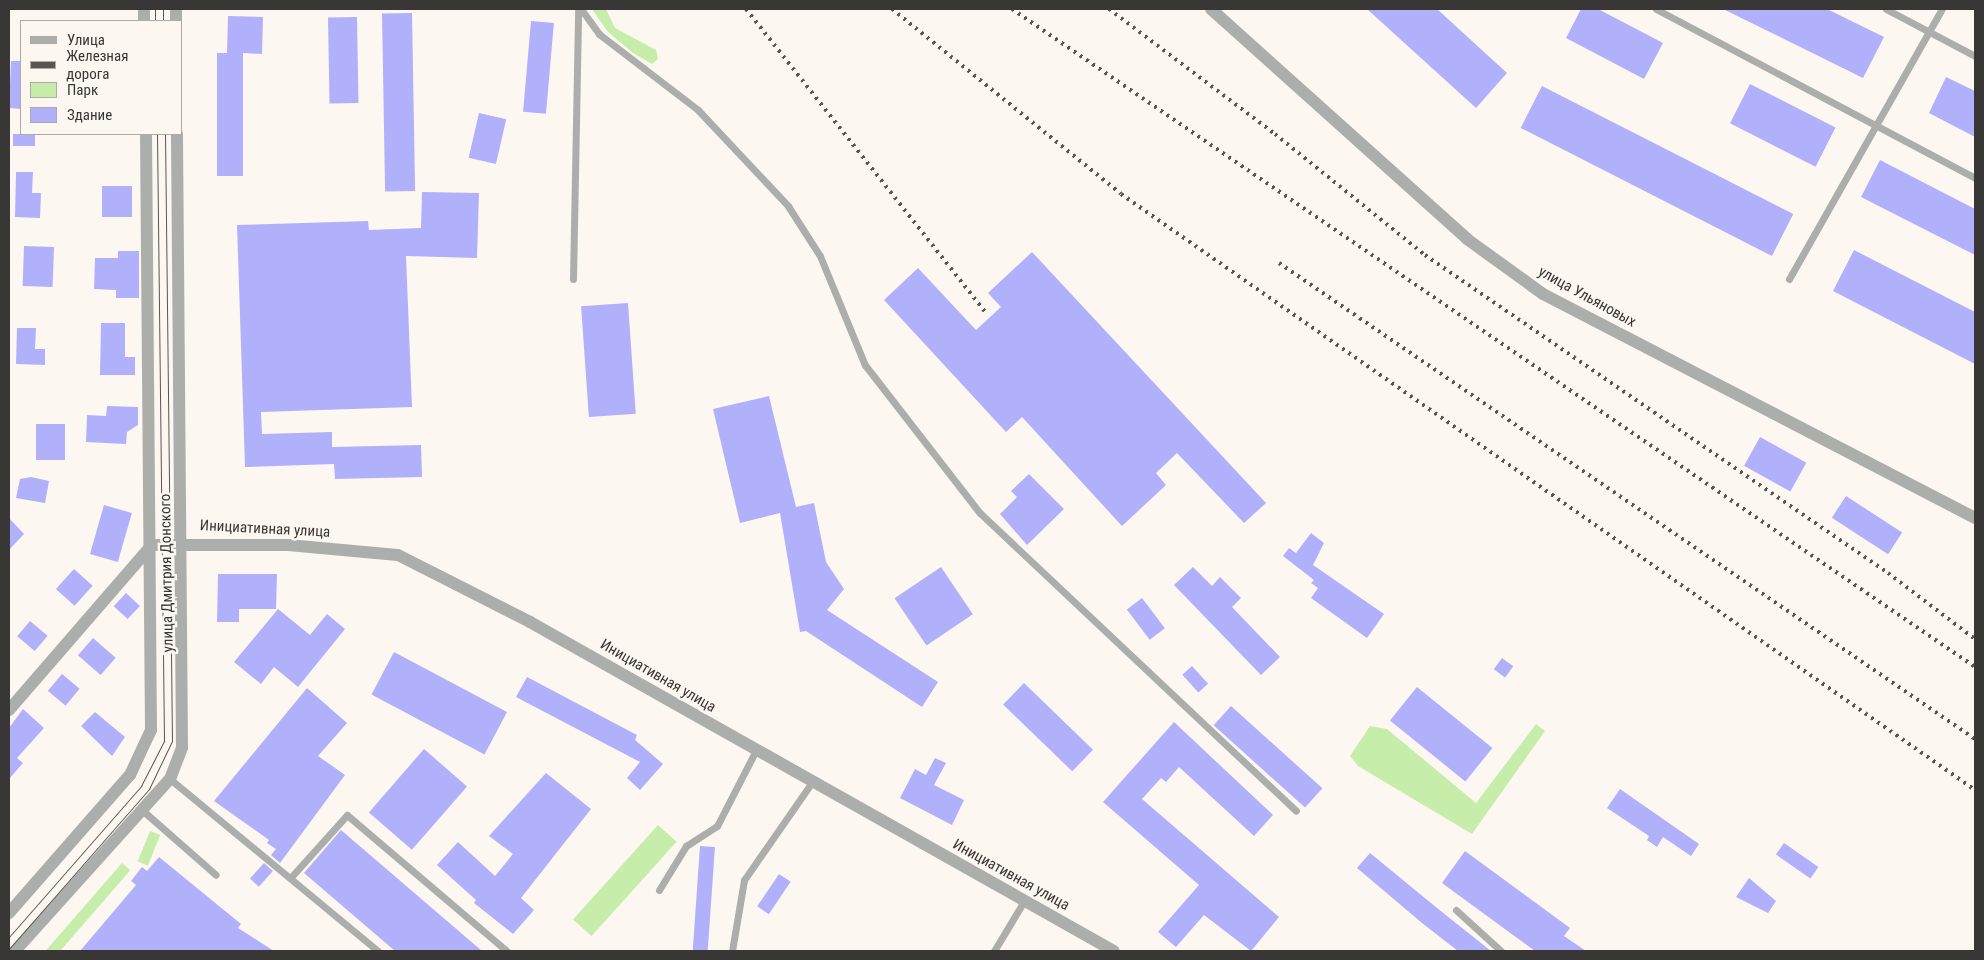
<!DOCTYPE html>
<meta charset="utf-8">
<style>
body{margin:0}
#map{position:relative;width:1984px;height:960px;overflow:hidden;background:#fdf7f2;font-family:"Roboto Condensed",sans-serif}
div>[style]{position:absolute}
[style*='--x']{left:calc(var(--x)*1px);top:calc(var(--y)*1px);width:calc(var(--w)*1px);rotate:calc(var(--a)*1deg)}
.green>*{inset:0;background:#c7edab;transform-origin:0 0}
.building>*{inset:0;background:#b1b0fb;transform-origin:0 0}
.service>*{height:7px;margin:-3.5px;padding:0 3.5px;transform-origin:3.5px;border-radius:3.5px;background:#acaeac}
.minor>*{height:12px;margin:-6px;padding:0 6px;transform-origin:6px;border-radius:6px;background:#acaeac}
.tertiary>*{height:12px;margin:-6px;padding:0 6px;transform-origin:6px;border-radius:6px;background:#acaeac}
.tram>*{height:1px;margin:-0.5px;padding:0 0.5px;transform-origin:0.5px;border-radius:0.5px;background:#585653}
.rail>*{height:4px;margin-top:-2px;transform-origin:0;background:repeating-linear-gradient(90deg,#585653 0 2.5px,transparent 0 7.5px)}
span{translate:-50% -50%;white-space:nowrap;text-align:center;line-height:1.15;-webkit-text-stroke:5px #fdf7f2;paint-order:stroke}
.street-label{font-size:15px;color:#393735}
.frame{position:absolute;inset:0;border:10px solid #393735;pointer-events:none}
.legend{position:absolute;left:20px;top:20px;width:162px;height:115px;box-sizing:border-box;background:#fdf7f2;border:1px solid #afaaa6;margin:0;padding:6px 9px;list-style:none;font-size:15px;color:#393735}
.legend li{display:flex;align-items:center;gap:10px;height:25px}
.legend b{width:25px;border:1px solid #afaaa6}
</style>
<div id="map">
<div class="green">
<i style="clip-path:polygon(592px 9px,606px 9px,615px 28px,656px 50px,658px 59px,652px 64px,633px 53px,608px 32px)"></i>
<i style="clip-path:polygon(1536px 724px,1545px 731px,1472px 834px,1358px 766px,1350px 756px,1370px 726px,1387px 729px,1476px 803px)"></i>
<i style="left:658px;top:825px;width:25px;height:127px;rotate:42deg"></i>
<i style="left:150px;top:831px;width:11px;height:33px;rotate:22deg"></i>
<i style="left:122px;top:863px;width:11px;height:116px;rotate:41deg"></i>
</div>
<div class="building">
<i style="clip-path:polygon(1367px 9px,1437px 9px,1507px 73px,1476px 108px)"></i>
<i style="clip-path:polygon(1581px 9px,1598px 9px,1663px 43px,1644px 79px,1566px 38px)"></i>
<i style="clip-path:polygon(1723px 9px,1827px 9px,1884px 37px,1863px 78px)"></i>
<i style="left:412px;top:13px;width:178px;height:30px;rotate:89deg"></i>
<i style="clip-path:polygon(228px 16px,263px 17px,262px 54px,243px 53px,243px 176px,217px 176px,217px 53px,227px 53px)"></i>
<i style="left:357px;top:17px;width:86px;height:29px;rotate:89deg"></i>
<i style="left:531px;top:21px;width:23px;height:91px;rotate:5deg"></i>
<i style="clip-path:polygon(11px 61px,21px 61px,21px 109px,9px 108px)"></i>
<i style="clip-path:polygon(1946px 77px,1975px 91px,1975px 137px,1929px 113px)"></i>
<i style="left:1750px;top:84px;width:96px;height:44px;rotate:27deg"></i>
<i style="left:1542px;top:86px;width:282px;height:47px;rotate:27deg"></i>
<i style="left:479px;top:113px;width:28px;height:46px;rotate:13deg"></i>
<i style="left:13px;top:134px;width:22px;height:12px"></i>
<i style="clip-path:polygon(1880px 160px,1975px 209px,1975px 255px,1861px 197px)"></i>
<i style="clip-path:polygon(16px 172px,33px 172px,32px 193px,41px 193px,40px 218px,15px 217px)"></i>
<i style="left:102px;top:186px;width:30px;height:31px"></i>
<i style="clip-path:polygon(422px 192px,479px 193px,477px 258px,406px 256px,412px 407px,261px 412px,262px 434px,332px 432px,332px 447px,421px 445px,422px 477px,335px 479px,334px 464px,245px 467px,237px 225px,368px 221px,369px 230px,421px 228px)"></i>
<i style="left:24px;top:246px;width:30px;height:40px;rotate:2deg"></i>
<i style="clip-path:polygon(1854px 250px,1975px 312px,1975px 364px,1833px 291px)"></i>
<i style="clip-path:polygon(118px 251px,139px 251px,139px 298px,116px 298px,116px 290px,94px 289px,95px 258px,118px 258px)"></i>
<i style="clip-path:polygon(1032px 252px,1266px 503px,1244px 523px,1177px 453px,1156px 473px,1166px 485px,1122px 526px,1022px 417px,1006px 432px,884px 300px,918px 268px,976px 330px,1001px 307px,988px 293px)"></i>
<i style="left:628px;top:303px;width:111px;height:47px;rotate:86deg"></i>
<i style="clip-path:polygon(101px 323px,125px 323px,125px 357px,135px 357px,135px 375px,100px 375px)"></i>
<i style="clip-path:polygon(17px 328px,36px 328px,35px 349px,45px 349px,45px 365px,16px 364px)"></i>
<i style="clip-path:polygon(769px 396px,796px 507px,814px 503px,826px 562px,844px 589px,827px 610px,938px 682px,922px 707px,806px 631px,800px 632px,780px 513px,740px 523px,713px 409px)"></i>
<i style="clip-path:polygon(107px 406px,138px 407px,138px 425px,127px 432px,126px 444px,86px 442px,87px 415px,106px 416px)"></i>
<i style="left:36px;top:424px;width:29px;height:36px"></i>
<i style="left:1760px;top:437px;width:53px;height:33px;rotate:29deg"></i>
<i style="clip-path:polygon(1029px 474px,1064px 509px,1027px 545px,1000px 514px,1017px 497px,1011px 491px)"></i>
<i style="clip-path:polygon(31px 477px,49px 481px,45px 503px,16px 498px,20px 479px)"></i>
<i style="left:1846px;top:496px;width:67px;height:26px;rotate:33deg"></i>
<i style="left:104px;top:505px;width:29px;height:51px;rotate:16deg"></i>
<i style="clip-path:polygon(9px 518px,24px 534px,9px 550px)"></i>
<i style="clip-path:polygon(1311px 533px,1324px 543px,1313px 565px,1384px 614px,1367px 638px,1311px 598px,1318px 588px,1311px 583px,1314px 580px,1283px 556px,1289px 548px,1296px 553px)"></i>
<i style="left:941px;top:567px;width:57px;height:56px;rotate:56deg"></i>
<i style="clip-path:polygon(1193px 567px,1212px 586px,1220px 577px,1241px 598px,1232px 607px,1280px 657px,1261px 675px,1174px 585px)"></i>
<i style="left:74px;top:569px;width:25px;height:27px;rotate:42deg"></i>
<i style="clip-path:polygon(218px 574px,277px 574px,276px 609px,239px 609px,239px 622px,217px 622px)"></i>
<i style="left:126px;top:593px;width:19px;height:18px;rotate:43deg"></i>
<i style="left:1142px;top:598px;width:38px;height:19px;rotate:53deg"></i>
<i style="clip-path:polygon(278px 609px,310px 635px,327px 614px,345px 629px,298px 687px,274px 667px,261px 684px,234px 662px)"></i>
<i style="left:30px;top:621px;width:23px;height:20px;rotate:40deg"></i>
<i style="left:93px;top:638px;width:30px;height:23px;rotate:41deg"></i>
<i style="left:394px;top:652px;width:128px;height:48px;rotate:28deg"></i>
<i style="left:1502px;top:658px;width:14px;height:14px;rotate:36deg"></i>
<i style="left:1192px;top:666px;width:24px;height:13px;rotate:48deg"></i>
<i style="left:62px;top:674px;width:23px;height:22px;rotate:40deg"></i>
<i style="clip-path:polygon(527px 677px,637px 735px,635px 740px,663px 764px,640px 790px,627px 778px,640px 762px,516px 697px)"></i>
<i style="left:1024px;top:683px;width:96px;height:30px;rotate:44deg"></i>
<i style="left:1417px;top:687px;width:97px;height:43px;rotate:39deg"></i>
<i style="clip-path:polygon(307px 688px,347px 723px,318px 756px,345px 775px,280px 863px,271px 855px,276px 849px,267px 843px,269px 840px,214px 801px)"></i>
<i style="left:1231px;top:706px;width:123px;height:26px;rotate:42deg"></i>
<i style="clip-path:polygon(23px 709px,44px 728px,17px 758px,23px 763px,9px 779px,9px 728px)"></i>
<i style="clip-path:polygon(95px 712px,125px 737px,112px 756px,81px 726px)"></i>
<i style="clip-path:polygon(1174px 722px,1273px 815px,1254px 836px,1179px 767px,1166px 782px,1161px 778px,1142px 799px,1279px 917px,1251px 951px,1204px 915px,1176px 947px,1158px 932px,1199px 885px,1103px 802px)"></i>
<i style="left:424px;top:749px;width:57px;height:84px;rotate:41deg"></i>
<i style="clip-path:polygon(935px 758px,946px 763px,934px 785px,964px 800px,952px 825px,900px 798px,915px 769px,926px 775px)"></i>
<i style="clip-path:polygon(546px 773px,591px 809px,521px 898px,534px 910px,513px 934px,474px 903px,476px 900px,437px 865px,458px 842px,495px 876px,513px 854px,489px 836px)"></i>
<i style="clip-path:polygon(1620px 789px,1699px 844px,1691px 856px,1663px 837px,1657px 847px,1647px 840px,1649px 836px,1607px 808px)"></i>
<i style="clip-path:polygon(341px 830px,482px 951px,395px 951px,304px 873px)"></i>
<i style="left:1784px;top:843px;width:42px;height:14px;rotate:35deg"></i>
<i style="left:700px;top:846px;width:15px;height:105px;rotate:4deg"></i>
<i style="clip-path:polygon(1465px 851px,1570px 928px,1564px 936px,1586px 951px,1535px 951px,1442px 883px)"></i>
<i style="clip-path:polygon(1370px 853px,1437px 908px,1491px 951px,1458px 951px,1422px 923px,1357px 868px)"></i>
<i style="clip-path:polygon(159px 857px,241px 924px,238px 928px,274px 951px,80px 951px,136px 885px,131px 881px,142px 867px,147px 871px)"></i>
<i style="left:264px;top:863px;width:12px;height:21px;rotate:42deg"></i>
<i style="left:779px;top:874px;width:14px;height:39px;rotate:34deg"></i>
<i style="clip-path:polygon(1749px 878px,1776px 901px,1768px 913px,1736px 897px)"></i>
</div>
<div class="service">
<i style="--x:581;--y:9;--w:31;--a:54"></i>
<i style="--x:599;--y:34;--w:125;--a:37.5"></i>
<i style="--x:698;--y:110;--w:132;--a:46.8"></i>
<i style="--x:788;--y:206;--w:59;--a:57.4"></i>
<i style="--x:820;--y:256;--w:118;--a:67.6"></i>
<i style="--x:865;--y:365;--w:187;--a:52.2"></i>
<i style="--x:980;--y:513;--w:434;--a:43.3"></i>
<i style="--x:1656;--y:9;--w:361;--a:27.9"></i>
<i style="--x:1886;--y:9;--w:101;--a:27.8"></i>
<i style="--x:573;--y:279;--w:270;--a:-88.9"></i>
<i style="--x:1789;--y:279;--w:310;--a:-60.5"></i>
<i style="--x:170;--y:779;--w:270;--a:39.6"></i>
<i style="--x:142;--y:810;--w:98;--a:41.3"></i>
<i style="--x:292;--y:876;--w:82;--a:-48"></i>
<i style="--x:347;--y:815;--w:210;--a:40.4"></i>
<i style="--x:659;--y:890;--w:52;--a:-58.5"></i>
<i style="--x:686;--y:846;--w:37;--a:-33"></i>
<i style="--x:717;--y:826;--w:85;--a:-62.8"></i>
<i style="--x:1456;--y:910;--w:61;--a:42.3"></i>
<i style="--x:732;--y:951;--w:72;--a:-80.4"></i>
<i style="--x:744;--y:880;--w:119;--a:-55.2"></i>
<i style="--x:994;--y:951;--w:58;--a:-59"></i>
</div>
<div class="minor">
<i style="--x:9;--y:710;--w:218;--a:-49.1"></i>
<i style="--x:152;--y:545;--w:136;--a:0"></i>
<i style="--x:288;--y:545;--w:110;--a:5.2"></i>
<i style="--x:398;--y:555;--w:148;--a:26.9"></i>
<i style="--x:530;--y:622;--w:670;--a:29.4"></i>
</div>
<div class="tertiary">
<i style="--x:144;--y:9;--w:12;--a:90"></i>
<i style="--x:176;--y:9;--w:12;--a:90"></i>
<i style="--x:1211;--y:9;--w:344;--a:41.9"></i>
<i style="--x:1467;--y:239;--w:94;--a:35.9"></i>
<i style="--x:1543;--y:294;--w:487;--a:27.4"></i>
<i style="--x:9;--y:913;--w:184;--a:-48.8"></i>
<i style="--x:130;--y:775;--w:50;--a:-65"></i>
<i style="--x:151;--y:730;--w:596;--a:-90.48"></i>
<i style="--x:15;--y:951;--w:232;--a:-48"></i>
<i style="--x:170;--y:779;--w:34;--a:-69"></i>
<i style="--x:182;--y:747;--w:613;--a:-90.47"></i>
</div>
<div class="tram">
<i style="--x:155;--y:9;--w:12;--a:90"></i>
<i style="--x:163;--y:9;--w:12;--a:90"></i>
<i style="--x:9;--y:937;--w:201;--a:-48.8"></i>
<i style="--x:141;--y:786;--w:51;--a:-62.9"></i>
<i style="--x:164;--y:741;--w:607;--a:-90.66"></i>
<i style="--x:9;--y:949;--w:213;--a:-48.8"></i>
<i style="--x:149;--y:789;--w:53;--a:-64.4"></i>
<i style="--x:172;--y:741;--w:607;--a:-90.66"></i>
</div>
<div class="rail">
<i style="--x:746;--y:9;--w:387;--a:51.7"></i>
<i style="--x:892;--y:9;--w:294;--a:38.9"></i>
<i style="--x:1121;--y:194;--w:1041;--a:34.91"></i>
<i style="--x:1012;--y:9;--w:1166;--a:34.34"></i>
<i style="--x:1109;--y:9;--w:208;--a:37"></i>
<i style="--x:1275;--y:134;--w:193;--a:38.9"></i>
<i style="--x:1425;--y:255;--w:562;--a:34.48"></i>
<i style="--x:1888;--y:573;--w:109;--a:37.2"></i>
<i style="--x:1279;--y:263;--w:843;--a:34.37"></i>
</div>
<div class="street-label">
<span style="left:1587px;top:297px;rotate:29deg">улица Ульяновых</span>
<span style="left:265px;top:529px;rotate:3deg">Инициативная улица</span>
<span style="left:167px;top:573px;rotate:-91deg">улица Дмитрия Донского</span>
<span style="left:658px;top:676px;rotate:30deg">Инициативная улица</span>
<span style="left:1011px;top:875px;rotate:29deg">Инициативная улица</span>
</div>
<div class="frame"></div>
<ul class="legend">
<li><b style="height:6px;background:#acaeac"></b>Улица</li>
<li><b style="height:6px;background:#585653"></b>Железная дорога</li>
<li><b style="height:14px;background:#c7edab"></b>Парк</li>
<li><b style="height:14px;background:#b1b0fb"></b>Здание</li>
</ul>
</div>
